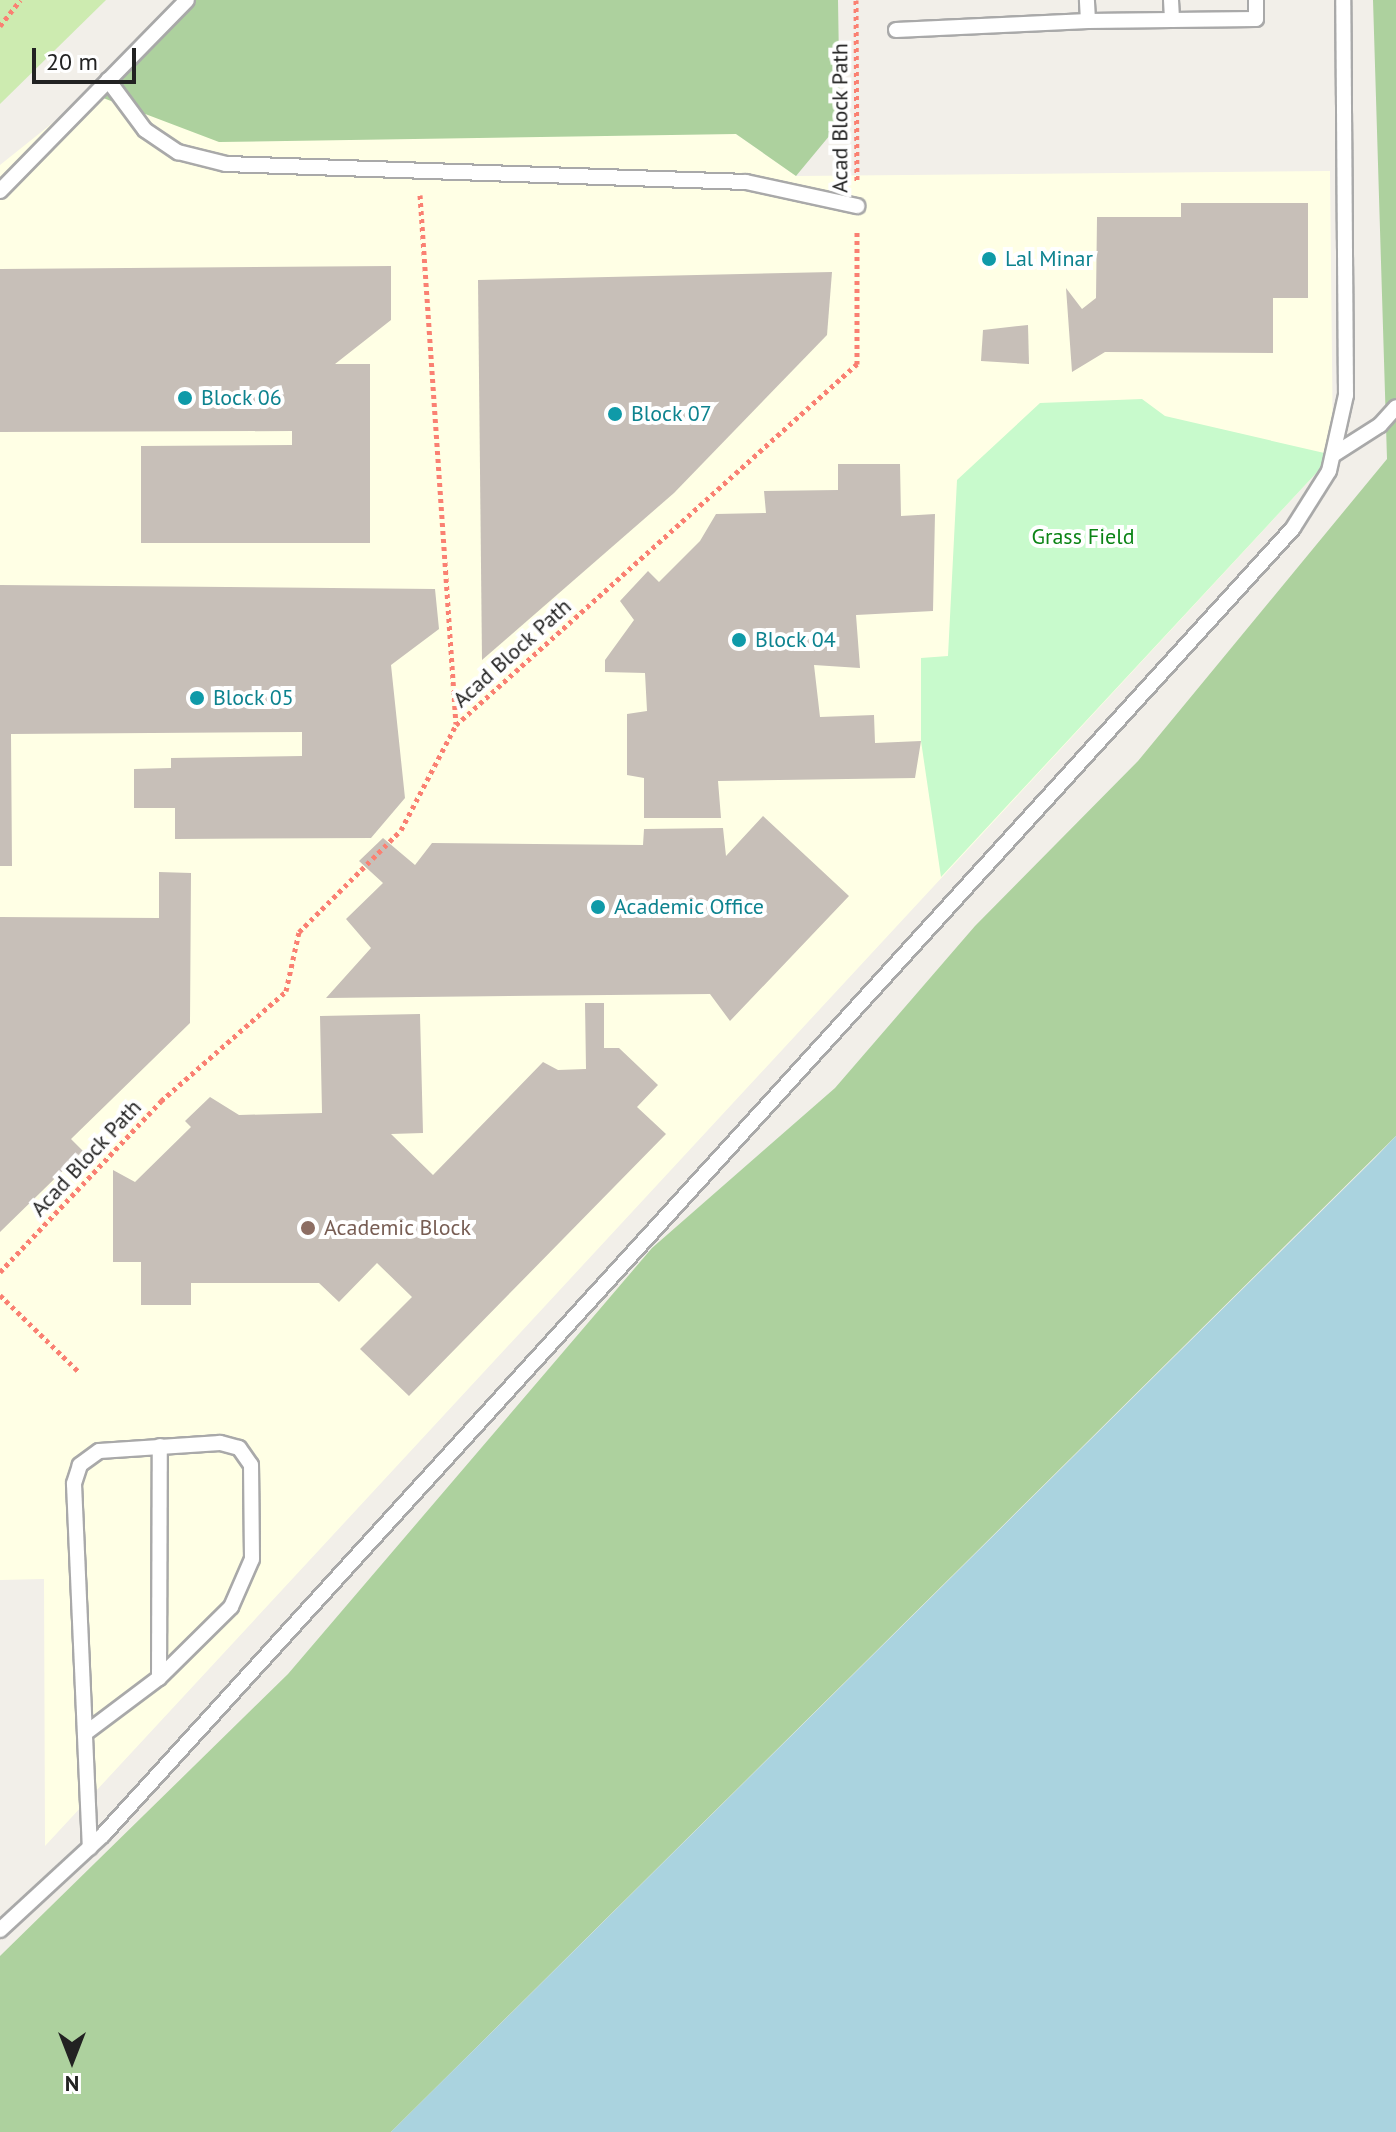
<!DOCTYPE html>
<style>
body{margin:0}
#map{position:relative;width:1396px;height:2132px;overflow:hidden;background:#f2efe9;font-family:"PT Sans",sans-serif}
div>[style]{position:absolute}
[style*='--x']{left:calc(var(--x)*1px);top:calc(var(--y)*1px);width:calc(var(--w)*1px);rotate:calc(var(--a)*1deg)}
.education>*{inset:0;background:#ffffe5}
.grass>*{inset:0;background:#cdebb0}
.forest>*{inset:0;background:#add19e}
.park>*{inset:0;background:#c8facc}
.water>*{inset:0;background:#aad3df}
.building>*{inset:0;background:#c7bfb8}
.path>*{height:5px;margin-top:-2.5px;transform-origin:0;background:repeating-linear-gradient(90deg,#fa8072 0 4px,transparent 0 8px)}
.roads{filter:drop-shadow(2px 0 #a9a9a9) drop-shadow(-2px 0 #a9a9a9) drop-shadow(0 2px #a9a9a9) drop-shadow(0 -2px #a9a9a9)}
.lane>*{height:14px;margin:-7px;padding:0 7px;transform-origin:7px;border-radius:7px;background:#fff}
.dots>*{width:22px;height:22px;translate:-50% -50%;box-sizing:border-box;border:4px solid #fff;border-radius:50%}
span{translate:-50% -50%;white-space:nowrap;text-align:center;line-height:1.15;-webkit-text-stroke:8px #fff;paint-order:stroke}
.street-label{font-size:22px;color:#222}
.culture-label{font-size:22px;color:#0d838f}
.left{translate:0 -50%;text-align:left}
.park-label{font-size:22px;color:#0c8416}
.education-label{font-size:22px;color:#785e54}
.north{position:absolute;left:32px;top:2020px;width:80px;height:80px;-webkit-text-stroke:6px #fff;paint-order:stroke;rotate:180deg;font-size:22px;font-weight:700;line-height:32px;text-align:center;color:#222}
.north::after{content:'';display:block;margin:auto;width:28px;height:36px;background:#222;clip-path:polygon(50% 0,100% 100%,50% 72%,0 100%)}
.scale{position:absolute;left:32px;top:48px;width:104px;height:36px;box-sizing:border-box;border:4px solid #222;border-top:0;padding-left:10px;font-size:24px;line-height:28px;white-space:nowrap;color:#222;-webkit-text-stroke:6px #fff;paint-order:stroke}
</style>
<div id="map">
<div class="education">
<i style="clip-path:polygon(90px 93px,736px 134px,796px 176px,1330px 171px,1333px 455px,45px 1846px,44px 1579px,0 1580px,0 165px)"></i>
</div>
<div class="grass">
<i style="clip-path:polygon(0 0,106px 0,0 104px)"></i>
</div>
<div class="forest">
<i style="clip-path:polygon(194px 0,838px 0,840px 123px,796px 176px,736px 134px,219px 142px,90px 93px)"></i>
<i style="clip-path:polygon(1373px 0,1396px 0,1396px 1136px,391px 2132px,0 2132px,0 1956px,288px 1674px,652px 1248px,835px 1088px,975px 926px,1138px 761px,1387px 459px)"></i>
</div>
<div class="park">
<i style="clip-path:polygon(1142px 399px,1165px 416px,1333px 455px,941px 877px,921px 741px,921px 658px,948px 656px,957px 480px,1040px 403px)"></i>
</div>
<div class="water">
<i style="clip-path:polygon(1396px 1136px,1396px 2132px,391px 2132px,1375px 1158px)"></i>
</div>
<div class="building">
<i style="clip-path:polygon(1181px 203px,1308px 203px,1308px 298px,1273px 298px,1273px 353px,1105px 352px,1072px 372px,1066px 288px,1082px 309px,1096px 298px,1097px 217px,1181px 217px)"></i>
<i style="clip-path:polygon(391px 266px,391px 320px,335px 364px,370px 364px,370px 543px,141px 543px,141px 446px,292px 445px,292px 431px,0 432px,0 269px)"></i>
<i style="clip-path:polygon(832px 272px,827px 335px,674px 493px,482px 660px,478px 280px)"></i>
<i style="clip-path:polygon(1028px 325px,1029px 364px,981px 361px,983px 330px)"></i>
<i style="clip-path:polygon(838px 464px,900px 464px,901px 516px,935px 514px,933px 611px,856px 615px,860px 668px,814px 665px,820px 717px,874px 715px,875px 743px,921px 741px,915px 778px,718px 781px,721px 818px,644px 818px,644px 778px,627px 775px,627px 714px,647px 711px,645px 673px,605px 672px,605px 660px,634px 620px,620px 601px,648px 571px,659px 582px,700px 541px,716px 514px,766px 513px,764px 491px,838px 490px)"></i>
<i style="clip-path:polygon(0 585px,435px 589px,439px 629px,391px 665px,405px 798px,371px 838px,175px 839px,175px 808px,134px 808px,134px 769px,171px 768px,171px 758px,302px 756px,302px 732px,11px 734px,12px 866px,0 866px)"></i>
<i style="clip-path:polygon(763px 816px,849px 896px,730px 1021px,710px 994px,326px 998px,371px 948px,346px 919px,383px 883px,359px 861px,383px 838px,415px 865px,432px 843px,643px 845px,644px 829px,723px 828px,726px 856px)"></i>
<i style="clip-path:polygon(159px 872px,191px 873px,190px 1023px,71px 1139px,83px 1151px,0 1232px,0 917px,159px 918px)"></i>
<i style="clip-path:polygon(585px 1003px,604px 1003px,604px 1048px,619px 1048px,658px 1085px,637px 1107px,666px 1134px,409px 1396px,360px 1349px,412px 1297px,377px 1263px,339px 1302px,319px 1283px,191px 1283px,191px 1305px,141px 1305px,141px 1262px,113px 1262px,113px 1170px,135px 1182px,191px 1127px,185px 1121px,210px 1097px,239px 1115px,322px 1113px,320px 1016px,420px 1014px,423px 1133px,391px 1134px,433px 1175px,543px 1062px,558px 1070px,586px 1069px)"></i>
</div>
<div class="path">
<i style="--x:856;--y:0;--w:183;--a:89.7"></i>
<i style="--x:0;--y:26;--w:33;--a:-52"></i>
<i style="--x:420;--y:195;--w:530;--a:86.11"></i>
<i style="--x:0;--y:1272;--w:235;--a:-46.7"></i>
<i style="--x:161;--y:1101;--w:167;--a:-41.3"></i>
<i style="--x:286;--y:991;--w:60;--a:-77.6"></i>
<i style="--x:299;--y:932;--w:144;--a:-45"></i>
<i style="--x:401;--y:830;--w:119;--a:-62.4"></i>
<i style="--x:456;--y:725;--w:540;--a:-42"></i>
<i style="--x:857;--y:364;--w:135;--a:-90"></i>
<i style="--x:0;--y:1295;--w:110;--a:44.3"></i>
</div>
<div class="roads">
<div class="lane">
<i style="--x:1171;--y:0;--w:20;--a:87"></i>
<i style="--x:1088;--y:21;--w:168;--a:-0.7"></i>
<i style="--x:1256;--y:19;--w:19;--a:-90"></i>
<i style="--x:896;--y:30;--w:192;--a:-2.7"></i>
<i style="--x:1088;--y:21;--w:21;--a:-93"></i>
<i style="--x:108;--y:80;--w:62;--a:53.5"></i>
<i style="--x:145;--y:130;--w:40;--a:34"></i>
<i style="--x:178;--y:152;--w:49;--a:14"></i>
<i style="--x:226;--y:164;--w:520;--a:1.98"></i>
<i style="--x:746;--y:182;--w:114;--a:12.2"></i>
<i style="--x:0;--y:191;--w:267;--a:-45.6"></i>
<i style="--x:1333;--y:455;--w:56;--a:-32.6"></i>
<i style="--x:1380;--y:425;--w:24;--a:-48"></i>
<i style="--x:159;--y:1678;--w:232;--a:-89.8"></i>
<i style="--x:87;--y:1732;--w:90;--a:-36.9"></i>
<i style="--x:159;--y:1678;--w:101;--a:-44.6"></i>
<i style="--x:231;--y:1607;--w:52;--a:-66.4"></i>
<i style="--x:252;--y:1559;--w:94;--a:-90.6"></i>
<i style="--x:251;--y:1465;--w:21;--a:-125"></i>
<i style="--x:239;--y:1448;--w:20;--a:-165"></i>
<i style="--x:220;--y:1443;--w:121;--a:176.2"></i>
<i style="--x:99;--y:1451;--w:24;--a:144"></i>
<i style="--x:80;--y:1465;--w:20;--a:108"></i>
<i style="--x:74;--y:1484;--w:364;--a:87.5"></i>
<i style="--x:0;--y:1930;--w:140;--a:-42.7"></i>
<i style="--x:103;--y:1835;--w:1768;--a:-47.68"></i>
<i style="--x:1293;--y:528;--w:67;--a:-57.7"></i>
<i style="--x:1329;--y:471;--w:78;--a:-77.4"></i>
<i style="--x:1346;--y:395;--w:395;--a:-90.4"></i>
</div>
</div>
<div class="dots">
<i style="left:989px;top:259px;background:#0f9aa8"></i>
<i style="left:185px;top:398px;background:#0f9aa8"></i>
<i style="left:615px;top:414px;background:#0f9aa8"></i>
<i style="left:739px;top:640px;background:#0f9aa8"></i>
<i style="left:197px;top:698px;background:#0f9aa8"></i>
<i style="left:598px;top:907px;background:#0f9aa8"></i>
<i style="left:308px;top:1228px;background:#8d6e63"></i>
</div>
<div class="street-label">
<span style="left:840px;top:118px;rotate:-90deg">Acad Block Path</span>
<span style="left:512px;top:653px;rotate:-42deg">Acad Block Path</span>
<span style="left:86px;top:1158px;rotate:-47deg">Acad Block Path</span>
</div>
<div class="culture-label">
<span class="left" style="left:1005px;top:259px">Lal Minar</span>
<span class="left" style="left:201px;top:398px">Block 06</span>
<span class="left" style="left:631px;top:414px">Block 07</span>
<span class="left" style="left:755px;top:640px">Block 04</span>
<span class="left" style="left:213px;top:698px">Block 05</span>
<span class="left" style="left:614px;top:907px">Academic Office</span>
</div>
<div class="park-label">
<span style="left:1083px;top:537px">Grass Field</span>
</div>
<div class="education-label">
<span class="left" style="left:324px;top:1228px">Academic Block</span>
</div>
<div class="north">N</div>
<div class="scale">20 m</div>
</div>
